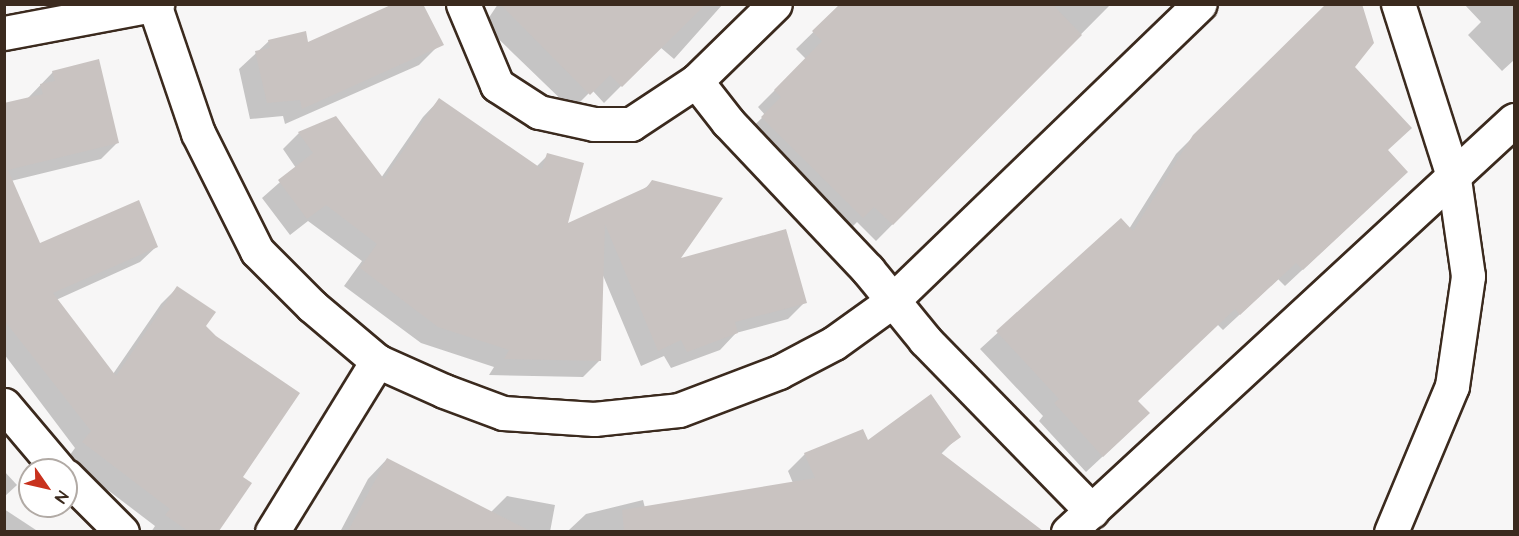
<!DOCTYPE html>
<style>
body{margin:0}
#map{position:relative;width:1519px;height:536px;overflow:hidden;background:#f7f6f6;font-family:"Architects Daughter",sans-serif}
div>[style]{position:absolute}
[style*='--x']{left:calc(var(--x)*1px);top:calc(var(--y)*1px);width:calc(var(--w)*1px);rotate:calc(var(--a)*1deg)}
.shadow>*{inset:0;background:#0003}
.building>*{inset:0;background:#c9c3c1}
.roads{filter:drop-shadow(2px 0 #3b2a1e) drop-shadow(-2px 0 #3b2a1e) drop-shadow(0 2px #3b2a1e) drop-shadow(0 -2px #3b2a1e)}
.minor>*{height:33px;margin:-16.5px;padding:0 16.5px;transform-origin:16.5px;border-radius:16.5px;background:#fff}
span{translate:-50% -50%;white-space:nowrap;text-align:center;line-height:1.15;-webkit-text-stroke:4.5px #fff;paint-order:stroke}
.frame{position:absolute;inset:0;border:6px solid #3b2a1e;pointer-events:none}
.north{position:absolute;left:18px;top:458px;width:60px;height:60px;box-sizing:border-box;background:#fff;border:2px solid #b1aaa5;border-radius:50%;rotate:124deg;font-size:16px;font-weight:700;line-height:24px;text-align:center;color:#3b2a1e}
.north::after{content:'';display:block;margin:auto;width:21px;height:27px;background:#c8321e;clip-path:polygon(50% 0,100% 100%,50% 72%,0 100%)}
</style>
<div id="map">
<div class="shadow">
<i style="clip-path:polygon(498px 4px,723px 4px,674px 59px,660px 47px,604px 103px,592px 90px,572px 110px,484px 25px)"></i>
<i style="clip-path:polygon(842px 4px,1111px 4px,876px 241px,857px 222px,845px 234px,745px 134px,765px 115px,758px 107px,806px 59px,796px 49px)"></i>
<i style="clip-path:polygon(1464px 4px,1514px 4px,1514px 60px,1502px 71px,1468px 35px,1481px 22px)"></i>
<i style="clip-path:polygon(269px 41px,307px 44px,436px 48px,419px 65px,285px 124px,283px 116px,250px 119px,239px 69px)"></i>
<i style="clip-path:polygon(1353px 67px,1387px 151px,1390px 188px,1285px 286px,1278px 279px,1223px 330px,1217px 324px,1136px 401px,1131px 430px,1086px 472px,1039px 421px,1043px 416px,980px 349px,1121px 220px,1129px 229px,1176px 154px,1194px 136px)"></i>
<i style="clip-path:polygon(53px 72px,117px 143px,101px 159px,11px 181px,39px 245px,157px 246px,140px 262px,56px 300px,113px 374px,161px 304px,177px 288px,204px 327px,241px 477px,250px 484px,217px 532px,151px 532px,155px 526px,67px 459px,75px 448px,4px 354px,4px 105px,27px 99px)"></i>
<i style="clip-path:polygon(439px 100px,536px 167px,548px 155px,566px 226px,643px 190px,652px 182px,678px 260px,805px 302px,788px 319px,736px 333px,720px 350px,671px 368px,664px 356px,641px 366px,602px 273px,600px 360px,583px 377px,489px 375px,494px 367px,421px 343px,344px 286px,362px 261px,308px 221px,290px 235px,262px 198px,296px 168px,283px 149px,299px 133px,381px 178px,423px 117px)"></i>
<i style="clip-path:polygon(959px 436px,941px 454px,1024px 519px,1014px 532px,569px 530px,586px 514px,643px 500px,645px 508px,793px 483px,788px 471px,805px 454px,868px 442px)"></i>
<i style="clip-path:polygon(387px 459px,490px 513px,507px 496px,555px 505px,550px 532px,340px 532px,368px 479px)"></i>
<i style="clip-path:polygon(4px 471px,17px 485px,4px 497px)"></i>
<i style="clip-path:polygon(4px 509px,39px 532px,4px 532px)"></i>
</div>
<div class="building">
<i style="clip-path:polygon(393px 4px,423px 4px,444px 45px,302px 109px,300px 100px,267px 103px,255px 51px,270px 48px,268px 40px,306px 31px,308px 42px)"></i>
<i style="clip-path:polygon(500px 4px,706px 4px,622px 87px,610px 75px,590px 95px)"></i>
<i style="clip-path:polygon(840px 4px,1052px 4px,1082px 35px,893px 225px,874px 207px,863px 218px,761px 117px,781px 97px,774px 90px,822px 41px,812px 31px)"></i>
<i style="clip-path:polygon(1326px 4px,1362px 4px,1374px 43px,1355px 67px,1412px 128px,1388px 150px,1408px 172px,1303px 270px,1296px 263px,1240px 315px,1235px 309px,1138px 401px,1150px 413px,1103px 457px,1054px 403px,1059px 399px,996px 331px,1121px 218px,1133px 231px,1193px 135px)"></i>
<i style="clip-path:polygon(99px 59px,119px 143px,8px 170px,40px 243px,139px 200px,158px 247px,53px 293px,116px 376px,177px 286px,216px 312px,206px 326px,216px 336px,300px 393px,243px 477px,252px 483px,219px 531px,188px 531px,165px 515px,170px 509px,82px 442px,91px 431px,4px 320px,4px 103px,43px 94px,40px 84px,55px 81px,52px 71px)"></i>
<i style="clip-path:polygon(439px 98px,542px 169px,547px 153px,584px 163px,568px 223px,647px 187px,652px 180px,723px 198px,681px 258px,786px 229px,807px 303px,735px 322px,738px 333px,687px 352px,681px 340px,658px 351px,605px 224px,601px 361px,504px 359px,509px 350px,438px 327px,360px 268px,377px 244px,326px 205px,307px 219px,278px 180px,313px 153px,298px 132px,336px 116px,384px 179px)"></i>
<i style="clip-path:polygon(931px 394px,961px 437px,940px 452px,1043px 531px,624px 531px,622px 510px,815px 478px,804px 453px,863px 429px,868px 440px)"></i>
<i style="clip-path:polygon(387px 458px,530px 531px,348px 531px)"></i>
</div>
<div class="roads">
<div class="minor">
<i style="--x:154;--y:4;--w:136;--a:71.2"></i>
<i style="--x:198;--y:133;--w:132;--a:63.4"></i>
<i style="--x:257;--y:251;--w:78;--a:45"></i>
<i style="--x:312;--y:306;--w:85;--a:40.2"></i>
<i style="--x:377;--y:361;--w:73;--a:24.1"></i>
<i style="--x:444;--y:391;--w:63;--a:20.4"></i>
<i style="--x:503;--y:413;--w:91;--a:3.8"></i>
<i style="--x:594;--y:419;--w:85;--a:-6"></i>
<i style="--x:679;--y:410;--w:107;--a:-20.8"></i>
<i style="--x:779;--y:372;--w:62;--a:-27.8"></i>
<i style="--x:834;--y:343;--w:70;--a:-35.7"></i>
<i style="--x:891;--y:302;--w:429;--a:-44"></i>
<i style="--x:463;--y:4;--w:88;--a:67.2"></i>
<i style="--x:497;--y:85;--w:50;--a:32.7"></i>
<i style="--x:539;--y:112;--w:56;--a:12.3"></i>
<i style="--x:594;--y:124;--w:37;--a:0"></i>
<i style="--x:631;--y:124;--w:78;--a:-33.5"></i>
<i style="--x:696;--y:81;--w:110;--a:-44.3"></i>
<i style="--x:4;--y:33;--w:156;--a:-10.7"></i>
<i style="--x:696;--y:81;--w:52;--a:52"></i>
<i style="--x:728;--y:122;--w:204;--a:46.6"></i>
<i style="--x:868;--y:270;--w:90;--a:50.8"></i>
<i style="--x:925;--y:340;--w:239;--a:45.7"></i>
<i style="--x:4;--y:405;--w:85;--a:49.8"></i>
<i style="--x:66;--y:476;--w:79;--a:45"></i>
<i style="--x:272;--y:532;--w:201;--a:-58.4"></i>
<i style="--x:1068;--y:532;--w:607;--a:-42.73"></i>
<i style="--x:1391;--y:532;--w:158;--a:-67.3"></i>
<i style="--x:1452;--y:386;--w:111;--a:-81.7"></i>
<i style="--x:1468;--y:276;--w:98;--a:-98.2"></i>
<i style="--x:1454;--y:179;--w:184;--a:-107.7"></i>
</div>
</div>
<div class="frame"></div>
<div class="north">N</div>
</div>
